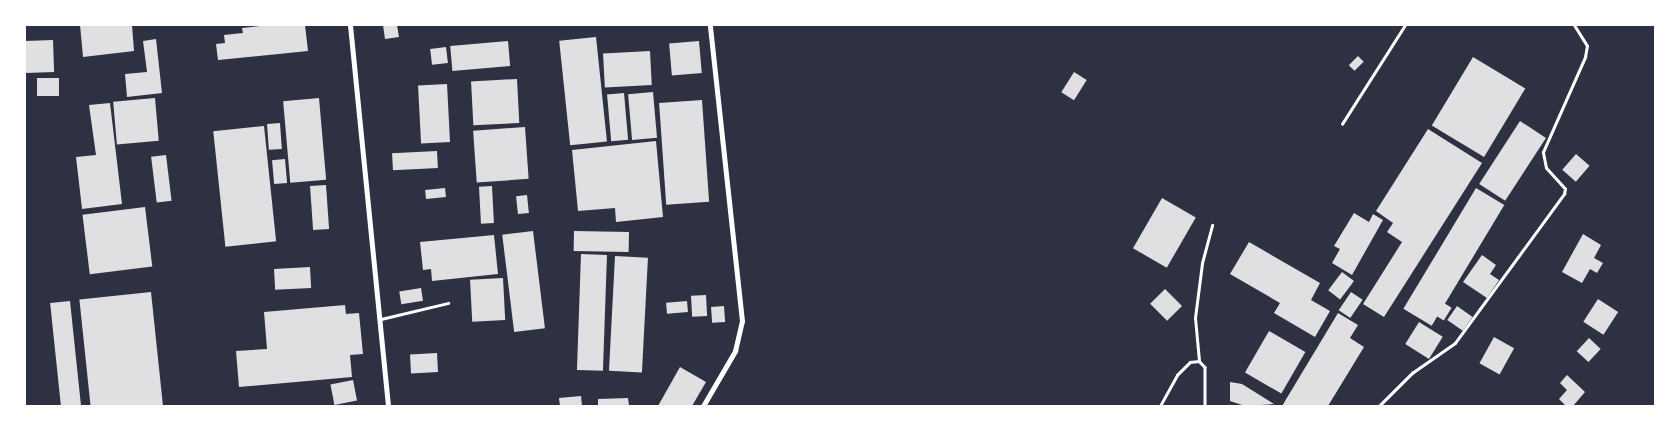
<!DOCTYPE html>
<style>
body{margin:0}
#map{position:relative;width:1680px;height:431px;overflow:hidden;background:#2d3142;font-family:"Fira Sans",sans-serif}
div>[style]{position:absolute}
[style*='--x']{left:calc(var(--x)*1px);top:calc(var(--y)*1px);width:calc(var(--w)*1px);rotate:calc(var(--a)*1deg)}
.building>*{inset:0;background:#e0e0e3;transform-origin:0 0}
.service>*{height:2.5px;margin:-1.25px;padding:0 1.25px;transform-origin:1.25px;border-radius:1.25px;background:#fff}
.minor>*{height:5px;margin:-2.5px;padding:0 2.5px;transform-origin:2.5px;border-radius:2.5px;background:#fff}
span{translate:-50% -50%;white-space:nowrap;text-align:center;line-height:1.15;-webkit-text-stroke:4.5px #fff;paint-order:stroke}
.frame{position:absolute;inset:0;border:26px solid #fff;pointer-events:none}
</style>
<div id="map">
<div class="building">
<i style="clip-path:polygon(80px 25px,132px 25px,134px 51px,83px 57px)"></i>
<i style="clip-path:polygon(269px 25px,305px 25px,308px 51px,218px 60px,216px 44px,225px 43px,224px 35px,243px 33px,242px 28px)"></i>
<i style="clip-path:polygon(383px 25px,397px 25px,399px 37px,385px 39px)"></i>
<i style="left:596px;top:37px;width:105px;height:37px;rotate:84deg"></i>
<i style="clip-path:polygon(156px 39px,162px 93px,127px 97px,125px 74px,147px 72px,143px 41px)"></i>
<i style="left:53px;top:40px;width:32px;height:28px;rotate:88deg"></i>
<i style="left:508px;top:41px;width:25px;height:58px;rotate:85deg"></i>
<i style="left:699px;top:41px;width:32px;height:30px;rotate:85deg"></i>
<i style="left:446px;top:47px;width:16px;height:16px;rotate:83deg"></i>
<i style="left:650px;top:51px;width:34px;height:47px;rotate:87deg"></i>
<i style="left:1358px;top:56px;width:8px;height:13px;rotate:45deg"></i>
<i style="left:1473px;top:57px;width:61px;height:80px;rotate:31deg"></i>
<i style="left:1074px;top:72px;width:15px;height:24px;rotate:32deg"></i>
<i style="left:37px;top:78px;width:22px;height:18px"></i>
<i style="left:517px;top:79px;width:44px;height:46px;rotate:87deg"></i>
<i style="left:447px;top:84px;width:58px;height:29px;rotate:87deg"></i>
<i style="left:653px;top:92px;width:46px;height:25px;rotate:85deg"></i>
<i style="left:624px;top:93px;width:47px;height:17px;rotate:85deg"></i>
<i style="left:155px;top:98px;width:43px;height:42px;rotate:85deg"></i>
<i style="left:319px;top:98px;width:82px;height:36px;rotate:85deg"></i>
<i style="left:702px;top:100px;width:102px;height:43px;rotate:86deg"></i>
<i style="clip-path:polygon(110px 103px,122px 204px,82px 209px,76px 157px,96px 155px,89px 105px)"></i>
<i style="left:1520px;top:121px;width:31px;height:75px;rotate:33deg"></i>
<i style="left:280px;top:123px;width:26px;height:13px;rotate:86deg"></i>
<i style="left:264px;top:126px;width:116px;height:51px;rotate:84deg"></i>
<i style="left:525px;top:127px;width:52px;height:52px;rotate:86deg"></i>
<i style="clip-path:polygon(1428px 129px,1482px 163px,1384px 317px,1363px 304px,1402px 242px,1387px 232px,1393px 223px,1376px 211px)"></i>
<i style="clip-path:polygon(656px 141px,663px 217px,616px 222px,615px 208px,578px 211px,572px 150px)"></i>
<i style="left:437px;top:151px;width:17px;height:45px;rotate:87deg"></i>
<i style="left:1576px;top:154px;width:18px;height:21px;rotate:41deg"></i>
<i style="left:166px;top:155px;width:46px;height:15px;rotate:83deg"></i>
<i style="left:285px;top:159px;width:24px;height:13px;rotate:85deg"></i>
<i style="left:326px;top:185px;width:44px;height:16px;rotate:86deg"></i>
<i style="left:492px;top:186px;width:37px;height:13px;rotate:87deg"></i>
<i style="left:445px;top:188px;width:9px;height:20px;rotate:84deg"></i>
<i style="left:1476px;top:188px;width:33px;height:141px;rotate:31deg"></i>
<i style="left:527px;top:195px;width:18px;height:11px;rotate:84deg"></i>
<i style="left:1162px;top:198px;width:39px;height:58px;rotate:30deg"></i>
<i style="left:145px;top:207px;width:60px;height:63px;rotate:83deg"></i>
<i style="clip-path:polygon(1354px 213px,1369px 222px,1373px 214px,1383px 220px,1352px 275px,1332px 263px,1340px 249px,1334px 246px)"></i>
<i style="left:533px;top:231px;width:98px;height:31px;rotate:83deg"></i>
<i style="left:574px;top:231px;width:55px;height:20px;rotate:1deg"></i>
<i style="clip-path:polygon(1583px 234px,1601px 245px,1594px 258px,1603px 263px,1597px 273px,1590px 269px,1582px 283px,1562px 272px)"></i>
<i style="clip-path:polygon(494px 235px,498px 274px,432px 281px,431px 269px,423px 270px,420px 242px)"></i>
<i style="clip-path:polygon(1249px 242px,1320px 283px,1311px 300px,1330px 311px,1315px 337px,1274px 313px,1280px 303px,1230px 274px)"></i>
<i style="left:581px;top:254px;width:26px;height:116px;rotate:2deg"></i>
<i style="clip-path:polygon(1482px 255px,1496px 265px,1490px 274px,1499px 280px,1487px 298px,1463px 282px)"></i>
<i style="left:615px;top:256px;width:33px;height:115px;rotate:3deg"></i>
<i style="left:310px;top:267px;width:21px;height:36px;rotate:87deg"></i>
<i style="left:1342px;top:272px;width:15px;height:23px;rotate:37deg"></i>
<i style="left:503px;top:278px;width:42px;height:33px;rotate:87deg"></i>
<i style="left:421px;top:288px;width:13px;height:22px;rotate:81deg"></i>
<i style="left:1165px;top:289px;width:24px;height:21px;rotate:45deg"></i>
<i style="left:151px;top:292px;width:115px;height:72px;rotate:84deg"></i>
<i style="left:1351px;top:292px;width:14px;height:22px;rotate:34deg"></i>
<i style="left:706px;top:295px;width:21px;height:15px;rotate:87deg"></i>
<i style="left:1598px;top:299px;width:24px;height:27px;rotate:33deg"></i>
<i style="left:70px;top:301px;width:106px;height:20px;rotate:84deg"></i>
<i style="left:687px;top:301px;width:11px;height:21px;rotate:85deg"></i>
<i style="left:1444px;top:303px;width:9px;height:15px;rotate:32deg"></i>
<i style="clip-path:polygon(345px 305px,346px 314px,359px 313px,363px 354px,350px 355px,352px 377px,239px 387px,236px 351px,267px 349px,264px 312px)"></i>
<i style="left:724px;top:306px;width:16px;height:13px;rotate:86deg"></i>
<i style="left:1457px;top:306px;width:19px;height:17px;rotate:35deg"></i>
<i style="clip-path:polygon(1338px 313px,1358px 325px,1350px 338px,1364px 347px,1328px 406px,1282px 406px)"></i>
<i style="left:1419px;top:322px;width:28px;height:26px;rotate:32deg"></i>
<i style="left:1269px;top:331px;width:42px;height:48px;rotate:30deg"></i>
<i style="left:1494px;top:337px;width:23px;height:30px;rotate:29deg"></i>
<i style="left:1589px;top:338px;width:16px;height:18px;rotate:43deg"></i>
<i style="left:437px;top:353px;width:19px;height:27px;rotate:87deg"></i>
<i style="clip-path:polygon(680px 367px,706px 382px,692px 406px,658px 406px)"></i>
<i style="clip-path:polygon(1567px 375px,1585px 392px,1573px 406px,1566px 406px,1559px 399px,1567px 390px,1560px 383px)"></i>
<i style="left:353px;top:380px;width:21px;height:23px;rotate:79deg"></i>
<i style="clip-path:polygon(1230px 382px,1242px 384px,1274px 404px,1245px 406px,1230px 401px)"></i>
<i style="clip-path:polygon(581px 396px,582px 406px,560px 406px,559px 398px)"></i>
<i style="clip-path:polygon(628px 398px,629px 406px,598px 406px,598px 399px)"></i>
</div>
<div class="service">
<i style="--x:1342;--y:124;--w:117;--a:-57.5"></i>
<i style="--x:381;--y:319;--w:69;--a:-13.4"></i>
<i style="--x:1199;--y:361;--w:43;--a:-95.3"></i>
<i style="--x:1195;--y:318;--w:55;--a:-82.7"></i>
<i style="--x:1202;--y:263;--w:39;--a:-75"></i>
<i style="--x:1160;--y:406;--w:35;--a:-61"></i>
<i style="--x:1177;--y:375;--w:18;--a:-45"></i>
<i style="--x:1190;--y:362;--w:9;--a:-6"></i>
<i style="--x:1199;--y:361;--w:8;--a:45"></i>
<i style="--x:1205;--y:367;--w:39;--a:90"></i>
<i style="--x:1379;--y:406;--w:47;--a:-45"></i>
<i style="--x:1412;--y:373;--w:52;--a:-34.9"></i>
<i style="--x:1455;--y:343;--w:185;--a:-53.8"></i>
<i style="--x:1564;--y:194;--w:5;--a:-79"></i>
<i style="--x:1565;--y:189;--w:28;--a:-132"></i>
<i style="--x:1546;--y:168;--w:16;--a:-101"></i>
<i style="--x:1543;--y:152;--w:104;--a:-66.1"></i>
<i style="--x:1585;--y:57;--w:11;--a:-80"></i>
<i style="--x:1587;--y:46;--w:25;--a:-122"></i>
</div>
<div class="minor">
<i style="--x:350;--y:25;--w:383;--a:84.3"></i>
<i style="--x:703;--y:406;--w:64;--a:-59.8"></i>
<i style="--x:735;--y:351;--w:31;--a:-77"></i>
<i style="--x:742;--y:321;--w:298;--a:-96.2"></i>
</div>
<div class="frame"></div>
</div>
